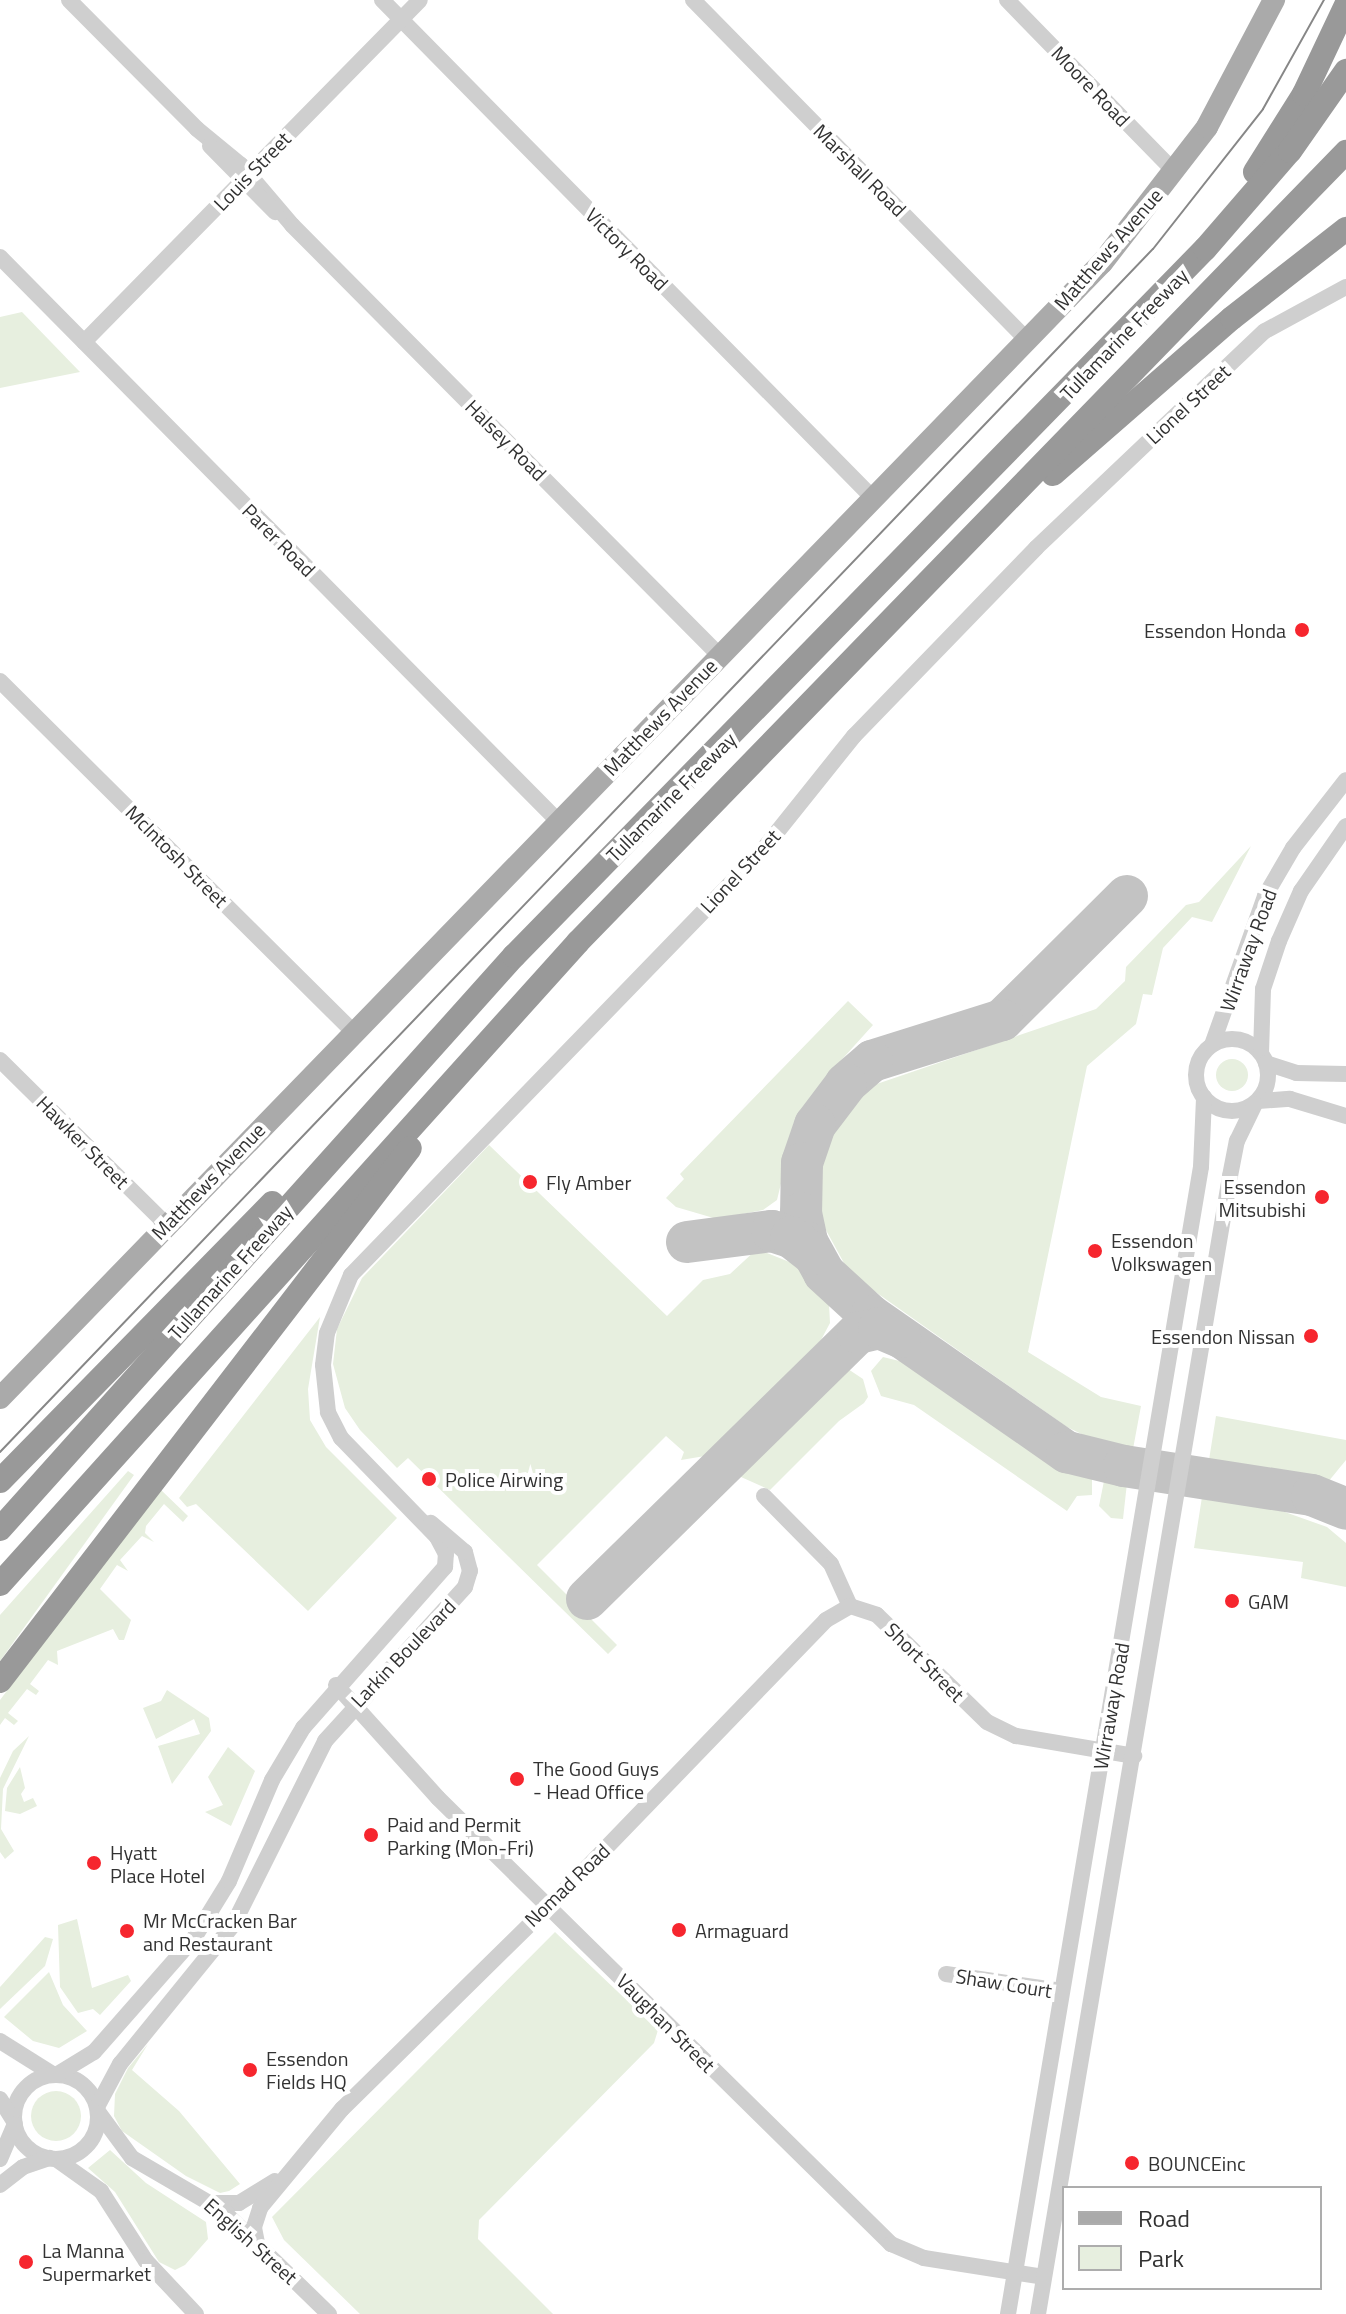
<!DOCTYPE html>
<style>
body{margin:0}
#map{position:relative;width:1346px;height:2314px;overflow:hidden;background:#fff;font-family:"Titillium Web",sans-serif}
div>[style]{position:absolute}
[style*='--x']{left:calc(var(--x)*1px);top:calc(var(--y)*1px);width:calc(var(--w)*1px);rotate:calc(var(--a)*1deg)}
.green>*{inset:0;background:#e7efdf}
.round{border-radius:50%}
.taxiway>*{height:42px;margin:-21px;padding:0 21px;transform-origin:21px;border-radius:21px;background:#c3c3c3}
.minor>*{height:16px;margin:-8px;padding:0 8px;transform-origin:8px;border-radius:8px;background:#cfcfcf}
.minor>.ring{margin:-8px;padding:0;box-sizing:content-box;background:none;border:16px solid #cfcfcf;border-radius:50%}
.major>*{height:22px;margin:-11px;padding:0 11px;transform-origin:11px;border-radius:11px;background:#aaa}
.highway>*{height:24px;margin:-12px;padding:0 12px;transform-origin:12px;border-radius:12px;background:#999}
.tram>*{height:2px;margin:-1px;padding:0 1px;transform-origin:1px;border-radius:1px;background:#878787}
.dots>*{width:22px;height:22px;translate:-50% -50%;box-sizing:border-box;border:4px solid #fff;border-radius:50%}
span{translate:-50% -50%;white-space:nowrap;text-align:center;line-height:1.15;-webkit-text-stroke:8px #fff;paint-order:stroke}
.street-label{font-size:20px;color:#323232}
.poi-label{font-size:20px;color:#323232}
.right{translate:-100% -50%;text-align:right}
.left{translate:0 -50%;text-align:left}
.legend{position:absolute;left:1062px;top:2186px;width:260px;height:104px;box-sizing:border-box;background:#fff;border:2px solid #adadad;margin:0;padding:10px 14px;list-style:none;font-size:24px;color:#323232}
.legend li{display:flex;align-items:center;gap:16px;height:40px}
.legend b{width:40px;border:2px solid #adadad}
</style>
<div id="map">
<div class="green">
<i style="clip-path:polygon(22px 312px,80px 372px,0 388px,0 317px)"></i>
<i style="clip-path:polygon(1251px 846px,1212px 922px,1192px 917px,1163px 948px,1152px 995px,1143px 994px,1136px 1024px,1087px 1066px,1028px 1352px,1101px 1397px,1141px 1406px,1133px 1449px,1100px 1443px,1067px 1427px,850px 1274px,821px 1221px,819px 1165px,838px 1121px,865px 1088px,1096px 1009px,1125px 981px,1126px 967px,1186px 905px,1199px 902px)"></i>
<i style="clip-path:polygon(848px 1001px,873px 1025px,836px 1066px,795px 1125px,777px 1200px,763px 1210px,717px 1219px,676px 1207px,666px 1198px,684px 1179px,680px 1174px)"></i>
<i class="round" style="left:1216px;top:1059px;width:32px;height:32px"></i>
<i style="clip-path:polygon(489px 1145px,667px 1316px,703px 1280px,730px 1274px,757px 1249px,797px 1265px,829px 1304px,830px 1323px,821px 1340px,705px 1456px,681px 1460px,684px 1452px,666px 1436px,537px 1565px,617px 1645px,608px 1654px,408px 1458px,397px 1468px,360px 1430px,345px 1408px,333px 1364px,337px 1329px,362px 1278px)"></i>
<i style="clip-path:polygon(320px 1317px,308px 1389px,310px 1420px,326px 1447px,397px 1518px,308px 1611px,196px 1504px,187px 1507px,179px 1498px)"></i>
<i style="clip-path:polygon(883px 1357px,924px 1367px,1057px 1462px,1092px 1477px,1092px 1495px,1077px 1496px,1067px 1511px,914px 1405px,881px 1396px,871px 1371px)"></i>
<i style="clip-path:polygon(845px 1367px,863px 1379px,868px 1397px,864px 1403px,839px 1421px,770px 1490px,741px 1477px,740px 1471px)"></i>
<i style="clip-path:polygon(1216px 1416px,1346px 1440px,1346px 1460px,1328px 1482px,1209px 1460px)"></i>
<i style="clip-path:polygon(128px 1471px,134px 1475px,0 1661px,0 1615px)"></i>
<i style="clip-path:polygon(1104px 1481px,1127px 1483px,1123px 1519px,1111px 1518px,1099px 1506px)"></i>
<i style="clip-path:polygon(160px 1489px,188px 1516px,183px 1522px,164px 1504px,146px 1526px,145px 1533px,154px 1542px,142px 1536px,120px 1560px,128px 1571px,117px 1565px,100px 1589px,131px 1620px,124px 1640px,119px 1640px,113px 1629px,57px 1651px,58px 1665px,48px 1660px,30px 1684px,39px 1691px,36px 1695px,27px 1689px,8px 1713px,18px 1721px,14px 1725px,5px 1718px,0 1725px,0 1700px)"></i>
<i style="clip-path:polygon(1202px 1497px,1282px 1511px,1327px 1527px,1346px 1543px,1346px 1587px,1301px 1578px,1303px 1562px,1194px 1548px)"></i>
<i style="clip-path:polygon(167px 1690px,209px 1718px,211px 1731px,172px 1784px,158px 1746px,200px 1734px,194px 1719px,156px 1739px,143px 1708px,161px 1701px)"></i>
<i style="clip-path:polygon(29px 1736px,3px 1789px,1px 1829px,14px 1851px,5px 1859px,0 1852px,0 1778px,13px 1751px)"></i>
<i style="clip-path:polygon(228px 1747px,255px 1771px,231px 1826px,205px 1812px,223px 1805px,208px 1777px)"></i>
<i style="clip-path:polygon(20px 1767px,25px 1788px,21px 1794px,24px 1802px,33px 1798px,37px 1806px,20px 1814px,5px 1811px,7px 1788px)"></i>
<i style="clip-path:polygon(77px 1919px,92px 1988px,128px 1975px,131px 1981px,100px 2015px,93px 2009px,78px 2013px,60px 1987px,58px 1925px)"></i>
<i style="clip-path:polygon(555px 1932px,658px 2030px,654px 2043px,479px 2220px,478px 2239px,553px 2314px,360px 2314px,284px 2240px,272px 2217px)"></i>
<i style="clip-path:polygon(45px 1937px,53px 1939px,45px 1966px,0 2009px,0 1987px)"></i>
<i style="clip-path:polygon(49px 1972px,63px 2005px,87px 2031px,59px 2048px,33px 2041px,4px 2017px)"></i>
<i style="clip-path:polygon(148px 2044px,132px 2070px,179px 2111px,240px 2184px,229px 2191px,220px 2193px,186px 2176px,122px 2131px,114px 2116px,115px 2094px,128px 2068px)"></i>
<i class="round" style="left:31px;top:2091px;width:50px;height:50px"></i>
<i style="clip-path:polygon(110px 2150px,146px 2183px,206px 2222px,208px 2239px,185px 2265px,175px 2270px,159px 2262px,115px 2192px,88px 2168px)"></i>
</div>
<div class="taxiway">
<i style="--x:1127;--y:896;--w:176;--a:135.2"></i>
<i style="--x:1002;--y:1020;--w:136;--a:162.5"></i>
<i style="--x:872;--y:1061;--w:35;--a:139"></i>
<i style="--x:846;--y:1084;--w:51;--a:127.1"></i>
<i style="--x:815;--y:1125;--w:40;--a:108.9"></i>
<i style="--x:802;--y:1163;--w:50;--a:91.1"></i>
<i style="--x:801;--y:1213;--w:30;--a:78"></i>
<i style="--x:807;--y:1242;--w:35;--a:61"></i>
<i style="--x:824;--y:1273;--w:64;--a:42.5"></i>
<i style="--x:871;--y:1316;--w:239;--a:34.8"></i>
<i style="--x:1067;--y:1452;--w:59;--a:13.8"></i>
<i style="--x:1124;--y:1466;--w:190;--a:8.8"></i>
<i style="--x:1312;--y:1495;--w:37;--a:22"></i>
<i style="--x:687;--y:1242;--w:86;--a:-7.4"></i>
<i style="--x:772;--y:1231;--w:20;--a:18"></i>
<i style="--x:791;--y:1237;--w:28;--a:38"></i>
<i style="--x:587;--y:1599;--w:380;--a:-44.5"></i>
<i style="--x:858;--y:1333;--w:22;--a:-13"></i>
<i style="--x:879;--y:1328;--w:23;--a:23"></i>
</div>
<div class="minor">
<i style="--x:69;--y:0;--w:182;--a:45.2"></i>
<i style="--x:197;--y:129;--w:57;--a:39.3"></i>
<i style="--x:241;--y:165;--w:79;--a:49.6"></i>
<i style="--x:292;--y:225;--w:606;--a:45.2"></i>
<i style="--x:382;--y:0;--w:699;--a:45.41"></i>
<i style="--x:693;--y:0;--w:477;--a:45.5"></i>
<i style="--x:1007;--y:0;--w:240;--a:45.7"></i>
<i style="--x:210;--y:146;--w:93;--a:45.4"></i>
<i style="--x:0;--y:257;--w:795;--a:45.31"></i>
<i style="--x:84;--y:342;--w:479;--a:-45.5"></i>
<i style="--x:0;--y:681;--w:499;--a:44.8"></i>
<i class="ring" style="left:1196px;top:1039px;width:56px;height:56px"></i>
<i style="--x:1212;--y:1045;--w:158;--a:-70.4"></i>
<i style="--x:1265;--y:896;--w:56;--a:-59.7"></i>
<i style="--x:1293;--y:848;--w:86;--a:-52.1"></i>
<i style="--x:1261;--y:1053;--w:64;--a:-88.2"></i>
<i style="--x:1263;--y:989;--w:51;--a:-71.6"></i>
<i style="--x:1279;--y:941;--w:55;--a:-66.3"></i>
<i style="--x:1301;--y:891;--w:79;--a:-55.3"></i>
<i style="--x:0;--y:1060;--w:233;--a:44.7"></i>
<i style="--x:1266;--y:1063;--w:32;--a:18"></i>
<i style="--x:1296;--y:1073;--w:50;--a:1.1"></i>
<i style="--x:1258;--y:1101;--w:32;--a:-4"></i>
<i style="--x:1290;--y:1099;--w:59;--a:16.9"></i>
<i style="--x:764;--y:1496;--w:95;--a:45.4"></i>
<i style="--x:831;--y:1564;--w:46;--a:65.7"></i>
<i style="--x:850;--y:1606;--w:28;--a:18"></i>
<i style="--x:877;--y:1615;--w:153;--a:44.2"></i>
<i style="--x:987;--y:1722;--w:32;--a:26"></i>
<i style="--x:1016;--y:1736;--w:120;--a:9.6"></i>
<i style="--x:336;--y:1685;--w:152;--a:47.9"></i>
<i style="--x:438;--y:1798;--w:636;--a:44.55"></i>
<i style="--x:891;--y:2244;--w:36;--a:23"></i>
<i style="--x:924;--y:2258;--w:121;--a:9"></i>
<i style="--x:946;--y:1974;--w:117;--a:8.3"></i>
<i style="--x:0;--y:2041;--w:64;--a:32.2"></i>
<i class="ring" style="left:14px;top:2075px;width:68px;height:68px"></i>
<i style="--x:56;--y:2075;--w:44;--a:-31.2"></i>
<i style="--x:94;--y:2052;--w:152;--a:-48.7"></i>
<i style="--x:194;--y:1938;--w:67;--a:-58.4"></i>
<i style="--x:229;--y:1881;--w:110;--a:-66.9"></i>
<i style="--x:272;--y:1780;--w:61;--a:-59.2"></i>
<i style="--x:303;--y:1728;--w:215;--a:-48.6"></i>
<i style="--x:445;--y:1567;--w:13;--a:-86"></i>
<i style="--x:446;--y:1554;--w:19;--a:-118"></i>
<i style="--x:437;--y:1537;--w:138;--a:-134.1"></i>
<i style="--x:341;--y:1438;--w:29;--a:-117"></i>
<i style="--x:328;--y:1412;--w:47;--a:-96.1"></i>
<i style="--x:323;--y:1365;--w:32;--a:-83"></i>
<i style="--x:327;--y:1333;--w:63;--a:-67.5"></i>
<i style="--x:351;--y:1275;--w:589;--a:-45.89"></i>
<i style="--x:761;--y:852;--w:149;--a:-51.3"></i>
<i style="--x:854;--y:736;--w:262;--a:-45.9"></i>
<i style="--x:1036;--y:548;--w:315;--a:-43.5"></i>
<i style="--x:1265;--y:331;--w:92;--a:-28.5"></i>
<i style="--x:0;--y:2099;--w:26;--a:58"></i>
<i style="--x:97;--y:2107;--w:49;--a:-61.9"></i>
<i style="--x:120;--y:2064;--w:179;--a:-50.9"></i>
<i style="--x:233;--y:1925;--w:206;--a:-63.4"></i>
<i style="--x:325;--y:1741;--w:208;--a:-47.7"></i>
<i style="--x:465;--y:1587;--w:17;--a:-73"></i>
<i style="--x:470;--y:1571;--w:20;--a:-105"></i>
<i style="--x:465;--y:1552;--w:45;--a:-139.5"></i>
<i style="--x:99;--y:2113;--w:56;--a:53.7"></i>
<i style="--x:132;--y:2158;--w:105;--a:30.2"></i>
<i style="--x:223;--y:2211;--w:148;--a:44.2"></i>
<i style="--x:0;--y:2159;--w:38;--a:-67"></i>
<i style="--x:56;--y:2159;--w:55;--a:35.4"></i>
<i style="--x:101;--y:2191;--w:83;--a:57.3"></i>
<i style="--x:146;--y:2261;--w:73;--a:46.7"></i>
<i style="--x:0;--y:2185;--w:29;--a:-38"></i>
<i style="--x:23;--y:2167;--w:28;--a:-19"></i>
<i style="--x:213;--y:2203;--w:26;--a:0"></i>
<i style="--x:239;--y:2203;--w:42;--a:-31.4"></i>
<i style="--x:257;--y:2243;--w:16;--a:-101"></i>
<i style="--x:254;--y:2227;--w:20;--a:-72"></i>
<i style="--x:260;--y:2208;--w:129;--a:-50.4"></i>
<i style="--x:342;--y:2109;--w:325;--a:-44.5"></i>
<i style="--x:574;--y:1881;--w:363;--a:-46"></i>
<i style="--x:826;--y:1620;--w:28;--a:-30"></i>
<i style="--x:1008;--y:2314;--w:1163;--a:-80.45"></i>
<i style="--x:1201;--y:1167;--w:70;--a:-87.5"></i>
<i style="--x:1038;--y:2314;--w:1154;--a:-80.42"></i>
<i style="--x:1230;--y:1176;--w:36;--a:-79"></i>
<i style="--x:1237;--y:1141;--w:41;--a:-64.1"></i>
</div>
<div class="major">
<i style="--x:0;--y:1398;--w:1582;--a:-45.85"></i>
<i style="--x:1102;--y:263;--w:172;--a:-52.3"></i>
<i style="--x:1207;--y:127;--w:144;--a:-62.2"></i>
</div>
<div class="highway">
<i style="--x:1255;--y:172;--w:92;--a:-57.9"></i>
<i style="--x:1304;--y:94;--w:98;--a:-64.7"></i>
<i style="--x:1053;--y:474;--w:237;--a:-41.1"></i>
<i style="--x:1232;--y:318;--w:145;--a:-38"></i>
<i style="--x:0;--y:1481;--w:389;--a:-45.6"></i>
<i style="--x:0;--y:1529;--w:770;--a:-48.11"></i>
<i style="--x:514;--y:956;--w:989;--a:-45.66"></i>
<i style="--x:1205;--y:249;--w:130;--a:-49.1"></i>
<i style="--x:1290;--y:151;--w:98;--a:-55"></i>
<i style="--x:0;--y:1584;--w:864;--a:-48"></i>
<i style="--x:578;--y:942;--w:1102;--a:-45.81"></i>
<i style="--x:0;--y:1681;--w:672;--a:-52.43"></i>
</div>
<div class="tram">
<i style="--x:0;--y:1452;--w:1666;--a:-46.22"></i>
<i style="--x:1153;--y:249;--w:178;--a:-51.8"></i>
<i style="--x:1263;--y:109;--w:125;--a:-60.8"></i>
</div>
<div class="dots">
<i style="left:1302px;top:630px;background:#f6262e"></i>
<i style="left:530px;top:1182px;background:#f6262e"></i>
<i style="left:1322px;top:1197px;background:#f6262e"></i>
<i style="left:1095px;top:1251px;background:#f6262e"></i>
<i style="left:1311px;top:1336px;background:#f6262e"></i>
<i style="left:429px;top:1479px;background:#f6262e"></i>
<i style="left:1232px;top:1601px;background:#f6262e"></i>
<i style="left:517px;top:1779px;background:#f6262e"></i>
<i style="left:371px;top:1835px;background:#f6262e"></i>
<i style="left:94px;top:1863px;background:#f6262e"></i>
<i style="left:679px;top:1930px;background:#f6262e"></i>
<i style="left:127px;top:1931px;background:#f6262e"></i>
<i style="left:250px;top:2070px;background:#f6262e"></i>
<i style="left:1132px;top:2163px;background:#f6262e"></i>
<i style="left:26px;top:2262px;background:#f6262e"></i>
</div>
<div class="street-label">
<span style="left:1091px;top:86px;rotate:46deg">Moore Road</span>
<span style="left:860px;top:170px;rotate:45deg">Marshall Road</span>
<span style="left:252px;top:171px;rotate:-46deg">Louis Street</span>
<span style="left:627px;top:249px;rotate:45deg">Victory Road</span>
<span style="left:1108px;top:249px;rotate:-49deg">Matthews Avenue</span>
<span style="left:1124px;top:334px;rotate:-46deg">Tullamarine Freeway</span>
<span style="left:1188px;top:404px;rotate:-43deg">Lionel Street</span>
<span style="left:506px;top:440px;rotate:45deg">Halsey Road</span>
<span style="left:279px;top:540px;rotate:45deg">Parer Road</span>
<span style="left:660px;top:717px;rotate:-46deg">Matthews Avenue</span>
<span style="left:671px;top:797px;rotate:-45deg">Tullamarine Freeway</span>
<span style="left:177px;top:856px;rotate:45deg">McIntosh Street</span>
<span style="left:740px;top:871px;rotate:-47deg">Lionel Street</span>
<span style="left:1248px;top:950px;rotate:-70deg">Wirraway Road</span>
<span style="left:83px;top:1142px;rotate:45deg">Hawker Street</span>
<span style="left:208px;top:1181px;rotate:-46deg">Matthews Avenue</span>
<span style="left:230px;top:1272px;rotate:-48deg">Tullamarine Freeway</span>
<span style="left:403px;top:1653px;rotate:-46deg">Larkin Boulevard</span>
<span style="left:925px;top:1662px;rotate:45deg">Short Street</span>
<span style="left:1111px;top:1706px;rotate:-80deg">Wirraway Road</span>
<span style="left:567px;top:1885px;rotate:-44deg">Nomad Road</span>
<span style="left:1004px;top:1983px;rotate:9deg">Shaw Court</span>
<span style="left:666px;top:2023px;rotate:45deg">Vaughan Street</span>
<span style="left:251px;top:2241px;rotate:42deg">English Street</span>
</div>
<div class="poi-label">
<span class="right" style="left:1286px;top:630px">Essendon Honda</span>
<span class="left" style="left:546px;top:1182px">Fly Amber</span>
<span class="right" style="left:1306px;top:1198px">Essendon<br>Mitsubishi</span>
<span class="left" style="left:1111px;top:1252px">Essendon<br>Volkswagen</span>
<span class="right" style="left:1295px;top:1336px">Essendon Nissan</span>
<span class="left" style="left:445px;top:1479px">Police Airwing</span>
<span class="left" style="left:1248px;top:1601px">GAM</span>
<span class="left" style="left:533px;top:1780px">The Good Guys<br>- Head Office</span>
<span class="left" style="left:387px;top:1836px">Paid and Permit<br>Parking (Mon-Fri)</span>
<span class="left" style="left:110px;top:1864px">Hyatt<br>Place Hotel</span>
<span class="left" style="left:143px;top:1932px">Mr McCracken Bar<br>and Restaurant</span>
<span class="left" style="left:695px;top:1930px">Armaguard</span>
<span class="left" style="left:266px;top:2070px">Essendon<br>Fields HQ</span>
<span class="left" style="left:1148px;top:2163px">BOUNCEinc</span>
<span class="left" style="left:42px;top:2262px">La Manna<br>Supermarket</span>
</div>
<ul class="legend">
<li><b style="height:10px;background:#aaa"></b>Road</li>
<li><b style="height:22px;background:#e7efdf"></b>Park</li>
</ul>
</div>
